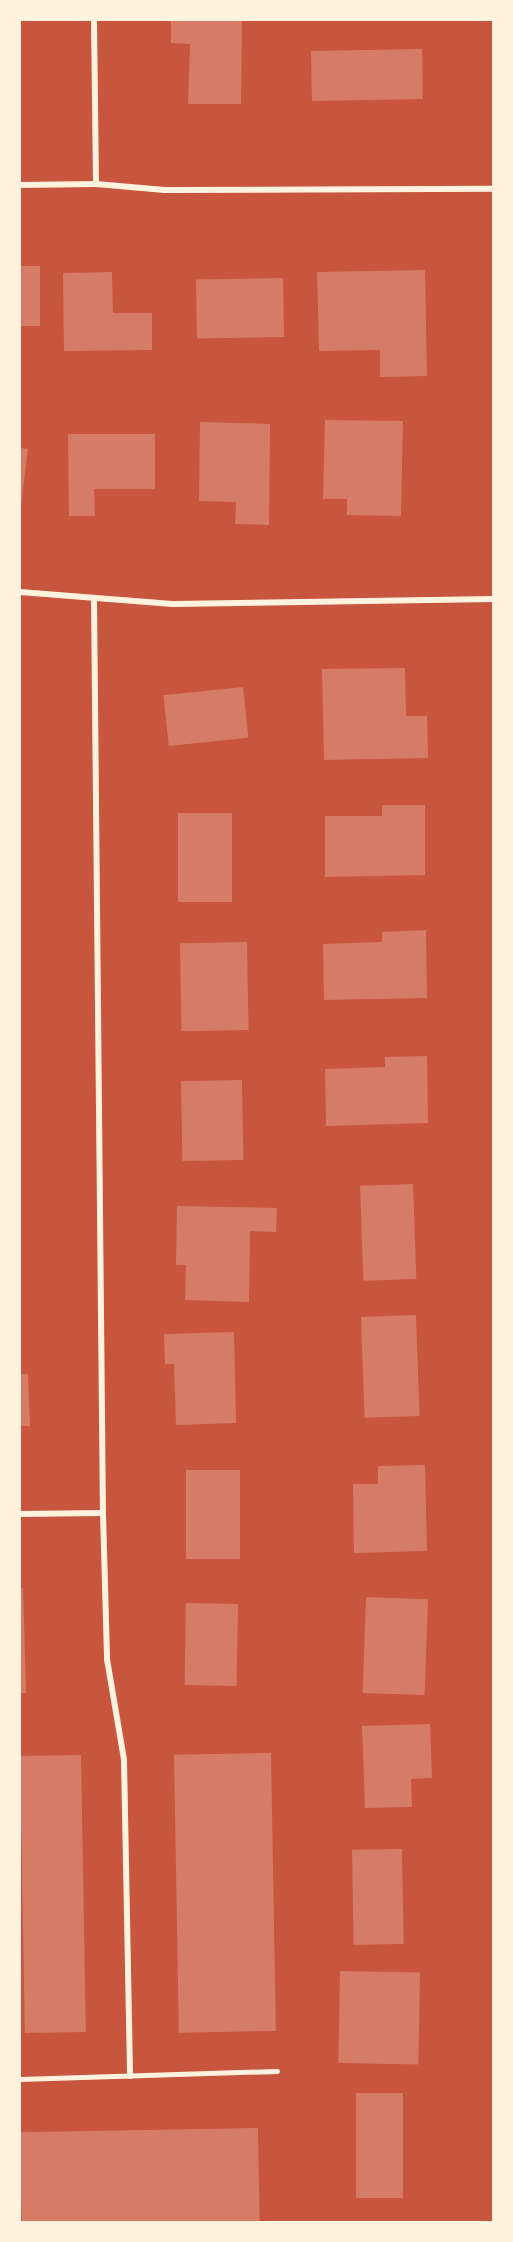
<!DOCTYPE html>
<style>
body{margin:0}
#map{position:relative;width:513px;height:2242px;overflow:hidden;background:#c8553d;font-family:"Fira Sans",sans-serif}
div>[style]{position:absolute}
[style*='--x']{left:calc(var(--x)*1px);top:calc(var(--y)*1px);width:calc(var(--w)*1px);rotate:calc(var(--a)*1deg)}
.building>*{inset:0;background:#d67c66;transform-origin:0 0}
.service>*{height:4.5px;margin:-2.25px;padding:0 2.25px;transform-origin:2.25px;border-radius:2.25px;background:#fff3e0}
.minor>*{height:6px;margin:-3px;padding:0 3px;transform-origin:3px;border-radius:3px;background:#fff3e0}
span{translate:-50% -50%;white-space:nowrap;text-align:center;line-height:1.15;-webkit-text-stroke:4.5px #fff3e0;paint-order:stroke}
.frame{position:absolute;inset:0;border:21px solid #fff3e0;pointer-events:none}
</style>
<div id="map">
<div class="building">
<i style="clip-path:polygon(171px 20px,242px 20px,241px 104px,188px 104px,190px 44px,171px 43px)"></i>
<i style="left:422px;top:49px;width:50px;height:111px;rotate:89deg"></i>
<i style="left:20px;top:266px;width:20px;height:60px"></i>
<i style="clip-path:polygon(425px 270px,427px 376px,380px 377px,380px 350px,319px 351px,317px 272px)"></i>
<i style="clip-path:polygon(112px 272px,113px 313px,152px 313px,152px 350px,64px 351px,63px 273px)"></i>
<i style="left:283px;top:278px;width:59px;height:87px;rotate:89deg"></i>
<i style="clip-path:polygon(325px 420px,403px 421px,401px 516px,347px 515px,347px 499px,323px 499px)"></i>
<i style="clip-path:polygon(200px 422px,270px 424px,269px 525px,235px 524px,236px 502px,199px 501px)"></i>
<i style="clip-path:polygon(68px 434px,155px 434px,155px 489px,94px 489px,95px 516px,69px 516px)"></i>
<i style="left:20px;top:448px;width:8px;height:59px;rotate:7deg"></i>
<i style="clip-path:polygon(405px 668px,406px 716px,427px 716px,428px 758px,324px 760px,322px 669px)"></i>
<i style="left:243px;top:687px;width:51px;height:80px;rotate:84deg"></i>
<i style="clip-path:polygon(382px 805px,425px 805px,425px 875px,325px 877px,325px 816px,382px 816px)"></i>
<i style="left:178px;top:813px;width:54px;height:89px"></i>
<i style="clip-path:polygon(426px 930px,427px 998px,324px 1000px,323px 944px,382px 942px,382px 932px)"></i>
<i style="left:247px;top:942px;width:88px;height:67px;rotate:89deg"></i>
<i style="clip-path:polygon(427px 1056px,428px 1123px,326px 1126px,325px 1069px,385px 1067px,385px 1057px)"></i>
<i style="left:242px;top:1080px;width:80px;height:61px;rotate:89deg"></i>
<i style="left:413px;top:1184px;width:95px;height:53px;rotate:88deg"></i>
<i style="clip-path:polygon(177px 1206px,277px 1208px,276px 1232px,250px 1231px,249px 1302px,185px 1300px,186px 1265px,176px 1265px)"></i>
<i style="left:416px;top:1315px;width:101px;height:55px;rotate:88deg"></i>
<i style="clip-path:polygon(234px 1332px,236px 1423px,176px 1425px,174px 1364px,165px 1364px,164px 1334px)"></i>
<i style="clip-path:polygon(20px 1374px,28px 1374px,30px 1426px,20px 1426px)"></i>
<i style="clip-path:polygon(425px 1465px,427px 1551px,354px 1553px,353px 1484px,378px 1484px,378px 1466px)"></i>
<i style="left:186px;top:1470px;width:54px;height:89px"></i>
<i style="clip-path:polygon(23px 1588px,26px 1693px,20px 1693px,20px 1589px)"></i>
<i style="left:366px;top:1597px;width:62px;height:96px;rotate:2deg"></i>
<i style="left:186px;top:1603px;width:52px;height:82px;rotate:1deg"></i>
<i style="clip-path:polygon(430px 1724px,432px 1778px,411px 1779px,412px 1807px,365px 1808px,362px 1726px)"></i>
<i style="left:271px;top:1753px;width:278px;height:97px;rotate:89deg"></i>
<i style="left:81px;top:1755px;width:277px;height:61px;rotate:89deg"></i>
<i style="left:402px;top:1849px;width:95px;height:50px;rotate:89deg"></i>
<i style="left:340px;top:1971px;width:80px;height:92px;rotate:1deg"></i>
<i style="left:356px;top:2093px;width:47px;height:105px"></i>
<i style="left:258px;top:2128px;width:94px;height:238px;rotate:89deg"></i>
</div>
<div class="service">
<i style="--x:20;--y:2079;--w:257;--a:-1.8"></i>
</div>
<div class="minor">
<i style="--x:94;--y:20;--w:164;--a:89.3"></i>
<i style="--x:20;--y:185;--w:76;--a:-0.8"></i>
<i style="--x:96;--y:184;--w:69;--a:5"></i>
<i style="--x:165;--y:190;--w:329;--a:-0.2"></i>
<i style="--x:20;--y:592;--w:153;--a:4.5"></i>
<i style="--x:173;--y:604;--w:321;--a:-0.9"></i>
<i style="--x:94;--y:598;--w:915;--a:89.44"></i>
<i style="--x:103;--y:1513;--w:146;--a:88.4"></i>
<i style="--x:107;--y:1659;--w:102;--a:80.4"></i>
<i style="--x:124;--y:1760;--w:316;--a:88.9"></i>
<i style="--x:20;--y:1514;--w:83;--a:-0.7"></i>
</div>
<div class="frame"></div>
</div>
